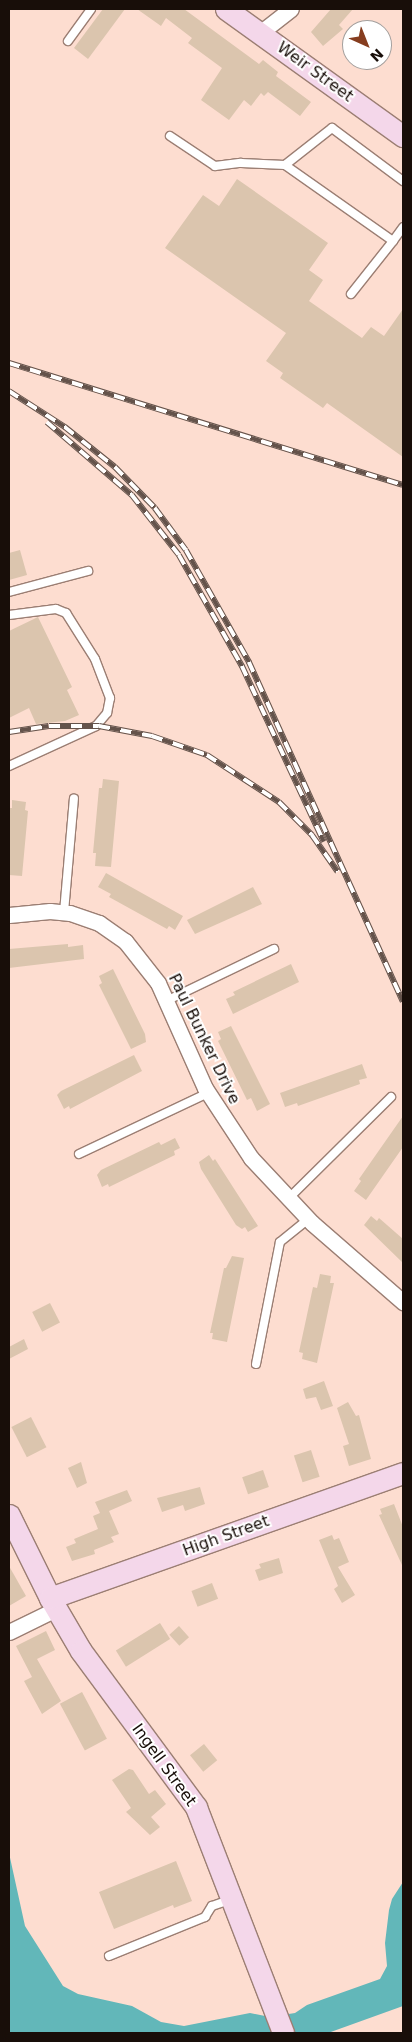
<!DOCTYPE html>
<style>
body{margin:0}
#map{position:relative;width:412px;height:2042px;overflow:hidden;background:#fdddd0;font-family:"DejaVu Sans",sans-serif}
div>[style]{position:absolute}
[style*='--x']{left:calc(var(--x)*1px);top:calc(var(--y)*1px);width:calc(var(--w)*1px);rotate:calc(var(--a)*1deg)}
.water>*{inset:0;background:#62b7b9}
.building>*{inset:0;background:#dbc5ae;transform-origin:0 0}
.roads{filter:drop-shadow(1px 0 #9b7e73) drop-shadow(-1px 0 #9b7e73) drop-shadow(0 1px #9b7e73) drop-shadow(0 -1px #9b7e73)}
.lane>*{height:8px;margin:-4px;padding:0 4px;transform-origin:4px;border-radius:4px;background:#fff}
.street>*{height:15px;margin:-7.5px;padding:0 7.5px;transform-origin:7.5px;border-radius:7.5px;background:#fff}
.secondary>*{height:21px;margin:-10.5px;padding:0 10.5px;transform-origin:10.5px;border-radius:10.5px;background:#f4d7ea}
.rail>*{height:5.5px;margin-top:-2.75px;transform-origin:0;background:repeating-linear-gradient(90deg,#fff 0 11px,#64534b 0 22px);box-sizing:border-box;border-block:1px solid #64534b}
span{translate:-50% -50%;white-space:nowrap;text-align:center;line-height:1.15;-webkit-text-stroke:4px #fff;paint-order:stroke}
.street-label{font-size:16px;color:#180e09}
.frame{position:absolute;inset:0;border:10px solid #180e09;pointer-events:none}
.north{position:absolute;left:342px;top:20px;width:50px;height:50px;box-sizing:border-box;background:#fff;border:1px solid #a39f9d;border-radius:50%;rotate:136deg;font-size:14px;font-weight:700;line-height:20px;text-align:center;color:#180e09}
.north::after{content:'';display:block;margin:auto;width:18px;height:22px;background:#863d1f;clip-path:polygon(50% 0,100% 100%,50% 72%,0 100%)}
</style>
<div id="map">
<div class="water">
<i style="clip-path:polygon(9px 1853px,25px 1926px,63px 1986px,78px 1994px,132px 2006px,161px 2022px,184px 2026px,250px 2013px,270px 2017px,295px 2013px,307px 2005px,380px 1979px,387px 1966px,385px 1943px,389px 1910px,392px 1899px,403px 1882px,403px 2006px,328px 2033px,9px 2033px)"></i>
</div>
<div class="building">
<i style="clip-path:polygon(103px 9px,125px 9px,88px 59px,74px 48px)"></i>
<i style="clip-path:polygon(137px 9px,184px 9px,259px 64px,263px 60px,278px 72px,276px 76px,311px 102px,300px 116px,268px 92px,264px 96px,261px 93px,251px 106px,244px 100px,229px 120px,201px 100px,222px 68px,188px 43px,192px 38px,166px 18px,161px 26px)"></i>
<i style="clip-path:polygon(331px 9px,353px 9px,339px 25px,343px 29px,323px 46px,311px 32px)"></i>
<i style="clip-path:polygon(237px 179px,328px 243px,309px 270px,323px 280px,309px 301px,362px 338px,371px 327px,384px 336px,403px 309px,403px 457px,327px 403px,323px 408px,280px 378px,283px 373px,266px 361px,286px 333px,165px 248px,203px 195px,219px 206px)"></i>
<i style="clip-path:polygon(20px 550px,27px 575px,9px 580px,9px 553px)"></i>
<i style="clip-path:polygon(38px 617px,72px 687px,67px 690px,79px 715px,65px 721px,36px 724px,29px 708px,9px 718px,9px 631px)"></i>
<i style="clip-path:polygon(103px 779px,119px 781px,111px 867px,95px 866px,96px 853px,93px 853px,99px 788px,102px 788px)"></i>
<i style="clip-path:polygon(12px 800px,26px 802px,25px 810px,28px 811px,22px 876px,9px 875px,9px 808px,12px 808px)"></i>
<i style="clip-path:polygon(106px 873px,183px 916px,175px 930px,169px 926px,167px 929px,109px 897px,111px 894px,98px 887px)"></i>
<i style="clip-path:polygon(253px 887px,262px 904px,195px 934px,187px 920px)"></i>
<i style="clip-path:polygon(68px 944px,68px 947px,83px 945px,84px 959px,9px 968px,9px 949px)"></i>
<i style="clip-path:polygon(291px 964px,299px 982px,233px 1014px,226px 999px,235px 995px,233px 992px)"></i>
<i style="clip-path:polygon(113px 969px,145px 1034px,146px 1042px,131px 1049px,99px 985px,102px 983px,99px 976px)"></i>
<i style="clip-path:polygon(231px 1026px,270px 1104px,257px 1111px,251px 1098px,247px 1100px,218px 1041px,221px 1039px,218px 1032px)"></i>
<i style="clip-path:polygon(134px 1055px,142px 1071px,70px 1109px,69px 1106px,64px 1109px,57px 1095px,61px 1091px)"></i>
<i style="clip-path:polygon(362px 1064px,367px 1078px,359px 1080px,360px 1084px,298px 1106px,297px 1103px,285px 1107px,280px 1093px)"></i>
<i style="clip-path:polygon(403px 1116px,403px 1147px,366px 1200px,354px 1191px,361px 1181px,359px 1179px)"></i>
<i style="clip-path:polygon(175px 1138px,180px 1148px,174px 1151px,175px 1155px,109px 1187px,108px 1184px,102px 1187px,97px 1175px,101px 1170px,159px 1142px,161px 1145px)"></i>
<i style="clip-path:polygon(209px 1155px,213px 1161px,215px 1159px,258px 1226px,248px 1232px,245px 1227px,242px 1229px,236px 1225px,201px 1169px,199px 1162px)"></i>
<i style="clip-path:polygon(371px 1216px,377px 1221px,379px 1218px,403px 1239px,403px 1263px,364px 1225px)"></i>
<i style="clip-path:polygon(232px 1256px,244px 1258px,227px 1342px,212px 1339px,213px 1333px,210px 1333px,224px 1268px,226px 1268px)"></i>
<i style="clip-path:polygon(320px 1274px,331px 1276px,330px 1283px,334px 1283px,317px 1363px,302px 1359px,303px 1353px,299px 1352px,313px 1287px,317px 1288px)"></i>
<i style="left:50px;top:1303px;width:22px;height:20px;rotate:63deg"></i>
<i style="clip-path:polygon(24px 1339px,28px 1349px,9px 1359px,9px 1347px)"></i>
<i style="clip-path:polygon(324px 1381px,333px 1406px,321px 1410px,316px 1397px,306px 1399px,303px 1389px)"></i>
<i style="clip-path:polygon(348px 1402px,356px 1416px,359px 1415px,371px 1459px,349px 1466px,343px 1446px,349px 1444px,337px 1408px)"></i>
<i style="left:31px;top:1417px;width:34px;height:22px;rotate:63deg"></i>
<i style="left:311px;top:1450px;width:28px;height:18px;rotate:72deg"></i>
<i style="clip-path:polygon(81px 1462px,87px 1483px,77px 1488px,68px 1468px)"></i>
<i style="left:263px;top:1470px;width:18px;height:22px;rotate:71deg"></i>
<i style="clip-path:polygon(200px 1487px,205px 1504px,185px 1511px,183px 1505px,162px 1512px,157px 1498px)"></i>
<i style="clip-path:polygon(127px 1490px,132px 1501px,109px 1511px,119px 1534px,111px 1537px,114px 1542px,94px 1550px,95px 1554px,72px 1561px,66px 1547px,76px 1543px,74px 1539px,98px 1529px,93px 1516px,100px 1513px,95px 1502px)"></i>
<i style="clip-path:polygon(394px 1504px,403px 1527px,402px 1565px,379px 1515px,382px 1514px,380px 1509px)"></i>
<i style="clip-path:polygon(332px 1535px,334px 1540px,339px 1538px,349px 1562px,338px 1567px,355px 1595px,342px 1603px,334px 1589px,338px 1586px,319px 1540px)"></i>
<i style="clip-path:polygon(279px 1558px,283px 1573px,259px 1581px,255px 1570px,261px 1568px,259px 1564px)"></i>
<i style="clip-path:polygon(9px 1566px,26px 1596px,9px 1606px)"></i>
<i style="left:212px;top:1583px;width:17px;height:22px;rotate:69deg"></i>
<i style="left:160px;top:1623px;width:19px;height:52px;rotate:58deg"></i>
<i style="left:179px;top:1626px;width:15px;height:13px;rotate:48deg"></i>
<i style="clip-path:polygon(46px 1631px,55px 1650px,37px 1659px,61px 1701px,42px 1714px,24px 1681px,32px 1677px,16px 1646px)"></i>
<i style="left:82px;top:1692px;width:53px;height:25px;rotate:62deg"></i>
<i style="left:204px;top:1744px;width:21px;height:18px;rotate:51deg"></i>
<i style="clip-path:polygon(129px 1769px,133px 1770px,149px 1794px,155px 1790px,166px 1804px,151px 1817px,160px 1827px,150px 1835px,126px 1812px,131px 1808px,112px 1780px)"></i>
<i style="clip-path:polygon(176px 1861px,192px 1901px,174px 1908px,173px 1905px,114px 1929px,99px 1892px)"></i>
</div>
<div class="roads">
<div class="lane">
<i style="--x:68;--y:41;--w:39;--a:-54"></i>
<i style="--x:170;--y:136;--w:54;--a:33.7"></i>
<i style="--x:215;--y:166;--w:26;--a:-7"></i>
<i style="--x:241;--y:163;--w:44;--a:2.6"></i>
<i style="--x:285;--y:165;--w:60;--a:-38.2"></i>
<i style="--x:332;--y:128;--w:89;--a:36.7"></i>
<i style="--x:285;--y:165;--w:132;--a:35.1"></i>
<i style="--x:393;--y:241;--w:17;--a:-54"></i>
<i style="--x:351;--y:294;--w:68;--a:-51.6"></i>
<i style="--x:9;--y:592;--w:82;--a:-14.9"></i>
<i style="--x:9;--y:615;--w:47;--a:-7.3"></i>
<i style="--x:56;--y:609;--w:11;--a:22"></i>
<i style="--x:66;--y:613;--w:54;--a:57.8"></i>
<i style="--x:95;--y:659;--w:42;--a:69"></i>
<i style="--x:110;--y:698;--w:15;--a:101"></i>
<i style="--x:107;--y:713;--w:17;--a:130"></i>
<i style="--x:96;--y:726;--w:96;--a:155.3"></i>
<i style="--x:64;--y:912;--w:114;--a:-85"></i>
<i style="--x:166;--y:1001;--w:120;--a:-25.7"></i>
<i style="--x:79;--y:1154;--w:143;--a:-25.3"></i>
<i style="--x:288;--y:1199;--w:145;--a:-44.7"></i>
<i style="--x:256;--y:1364;--w:124;--a:-78.9"></i>
<i style="--x:280;--y:1242;--w:36;--a:-39"></i>
<i style="--x:109;--y:1956;--w:104;--a:-22.1"></i>
<i style="--x:205;--y:1917;--w:13;--a:-58"></i>
<i style="--x:212;--y:1906;--w:18;--a:-19"></i>
</div>
<div class="street">
<i style="--x:260;--y:33;--w:39;--a:-38"></i>
<i style="--x:9;--y:915;--w:41;--a:-5.6"></i>
<i style="--x:50;--y:911;--w:20;--a:6"></i>
<i style="--x:70;--y:913;--w:31;--a:19"></i>
<i style="--x:99;--y:923;--w:32;--a:35"></i>
<i style="--x:125;--y:941;--w:53;--a:51.8"></i>
<i style="--x:158;--y:983;--w:115;--a:65.9"></i>
<i style="--x:205;--y:1088;--w:84;--a:56.7"></i>
<i style="--x:251;--y:1158;--w:89;--a:46.8"></i>
<i style="--x:312;--y:1223;--w:121;--a:41"></i>
<i style="--x:9;--y:1632;--w:52;--a:-26.1"></i>
</div>
<div class="secondary">
<i style="--x:226;--y:9;--w:218;--a:35.7"></i>
<i style="--x:9;--y:1515;--w:93;--a:63.7"></i>
<i style="--x:50;--y:1598;--w:61;--a:59.7"></i>
<i style="--x:81;--y:1651;--w:194;--a:53.6"></i>
<i style="--x:196;--y:1807;--w:242;--a:68.9"></i>
<i style="--x:50;--y:1598;--w:374;--a:-19.5"></i>
</div>
</div>
<div class="rail">
<i style="--x:9;--y:363;--w:412;--a:17.2"></i>
<i style="--x:9;--y:391;--w:67;--a:32.7"></i>
<i style="--x:65;--y:427;--w:64;--a:38.7"></i>
<i style="--x:115;--y:467;--w:57;--a:45.7"></i>
<i style="--x:155;--y:508;--w:52;--a:53.6"></i>
<i style="--x:186;--y:550;--w:129;--a:60.6"></i>
<i style="--x:249;--y:662;--w:373;--a:65.6"></i>
<i style="--x:47;--y:422;--w:112;--a:40.7"></i>
<i style="--x:132;--y:495;--w:76;--a:51.9"></i>
<i style="--x:179;--y:555;--w:128;--a:60.4"></i>
<i style="--x:242;--y:666;--w:194;--a:65"></i>
<i style="--x:9;--y:732;--w:40;--a:-8.5"></i>
<i style="--x:49;--y:726;--w:50;--a:0"></i>
<i style="--x:99;--y:726;--w:54;--a:10.7"></i>
<i style="--x:152;--y:736;--w:58;--a:19.1"></i>
<i style="--x:207;--y:755;--w:86;--a:33.1"></i>
<i style="--x:279;--y:802;--w:47;--a:45"></i>
<i style="--x:312;--y:835;--w:45;--a:54.9"></i>
</div>
<div class="street-label">
<span style="left:315px;top:72px;rotate:36deg">Weir Street</span>
<span style="left:204px;top:1039px;rotate:64deg">Paul Bunker Drive</span>
<span style="left:226px;top:1536px;rotate:-20deg">High Street</span>
<span style="left:164px;top:1765px;rotate:54deg">Ingell Street</span>
</div>
<div class="frame"></div>
<div class="north">N</div>
</div>
